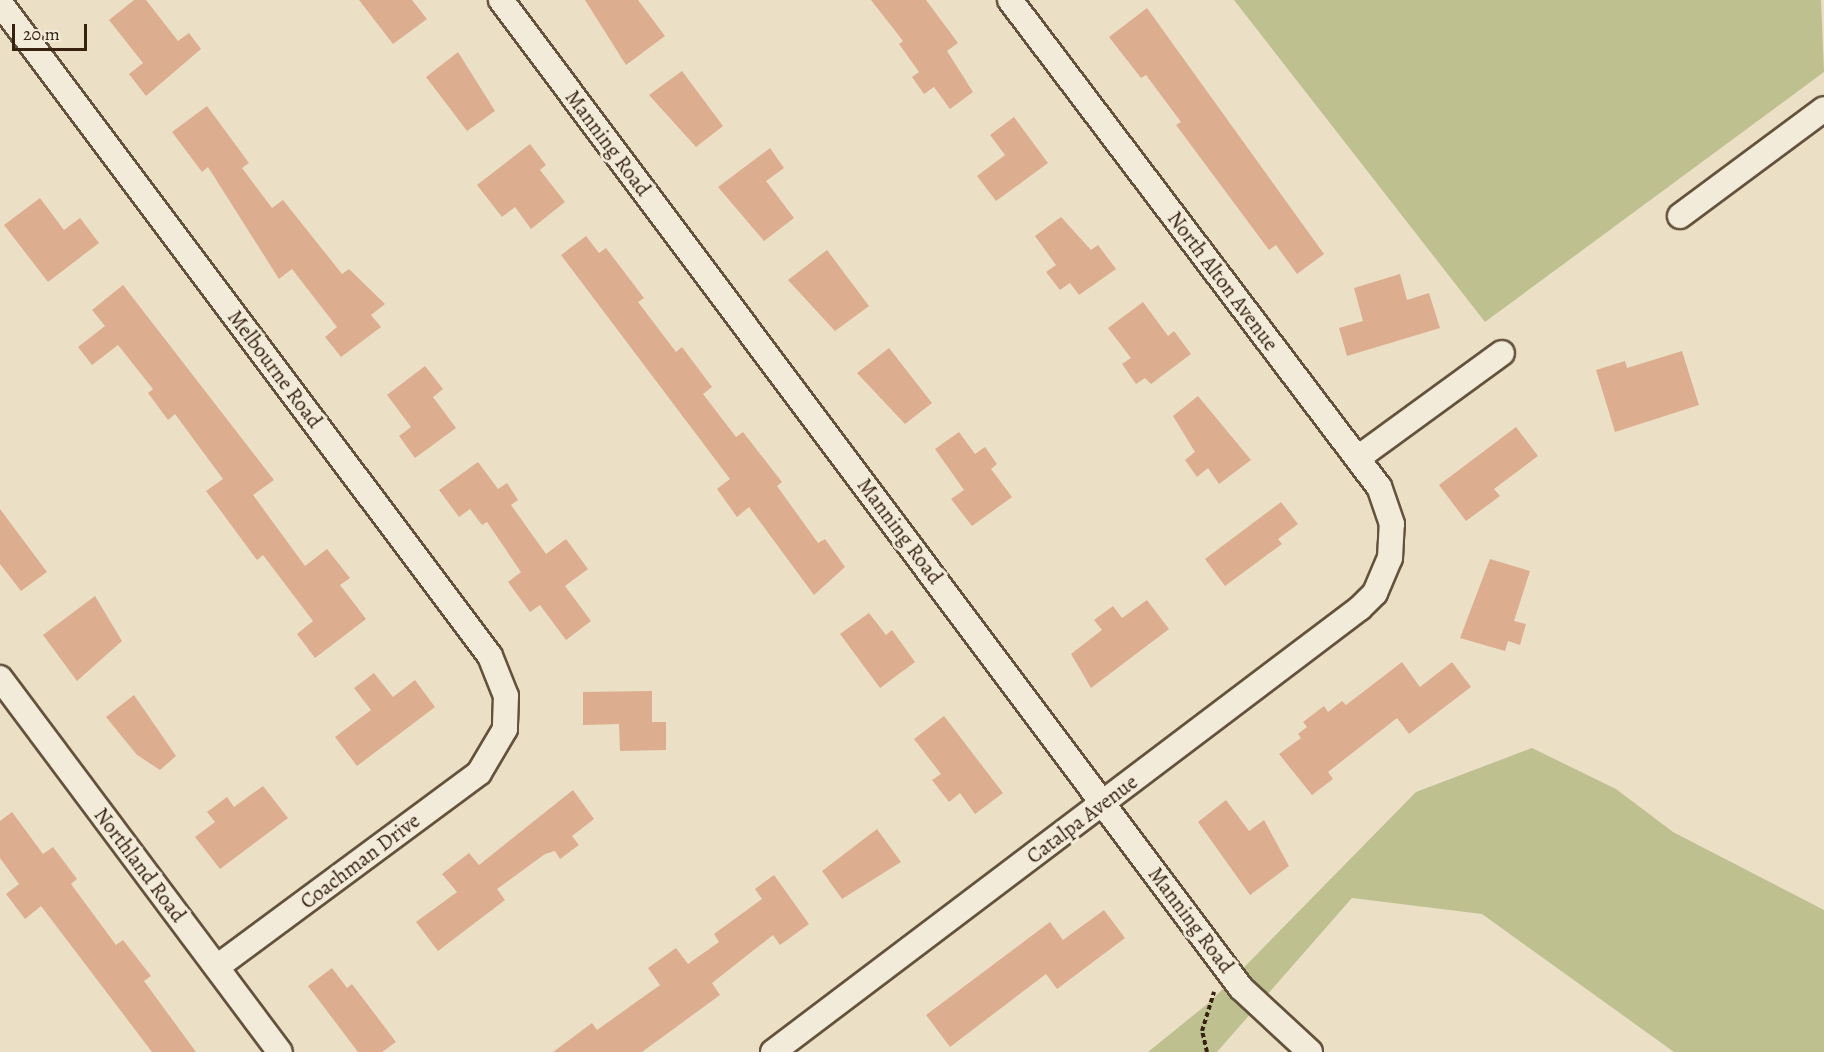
<!DOCTYPE html>
<style>
body{margin:0}
#map{position:relative;width:1824px;height:1052px;overflow:hidden;background:#ebe0c5;font-family:Alegreya,serif}
div>[style]{position:absolute}
[style*='--x']{left:calc(var(--x)*1px);top:calc(var(--y)*1px);width:calc(var(--w)*1px);rotate:calc(var(--a)*1deg)}
.green>*{inset:0;background:#bec090}
.building>*{inset:0;background:#ddad90}
.path>*{height:4px;margin-top:-2px;transform-origin:0;background:repeating-linear-gradient(90deg,#372210 0 4.5px,transparent 0 7.5px)}
.roads{filter:drop-shadow(2px 0 #64523d) drop-shadow(-2px 0 #64523d) drop-shadow(0 2px #64523d) drop-shadow(0 -2px #64523d)}
.minor>*{height:24px;margin:-12px;padding:0 12px;transform-origin:12px;border-radius:12px;background:#f2ebd9}
span{translate:-50% -50%;white-space:nowrap;text-align:center;line-height:1.15;-webkit-text-stroke:6px #f2ebd9;paint-order:stroke}
.street-label{font-size:21px;color:#372210}
.scale{position:absolute;left:12px;top:24px;width:75px;height:27px;box-sizing:border-box;border:3px solid #372210;border-top:0;padding-left:8px;font-size:18px;line-height:21px;white-space:nowrap;color:#372210;-webkit-text-stroke:4px #f2ebd9;paint-order:stroke}
</style>
<div id="map">
<div class="green">
<i style="clip-path:polygon(1234px 0,1821px 0,1824px 72px,1485px 322px)"></i>
<i style="clip-path:polygon(1532px 748px,1616px 789px,1673px 832px,1824px 910px,1824px 1052px,1674px 1052px,1482px 914px,1352px 898px,1217px 1052px,1148px 1052px,1211px 1001px,1416px 792px)"></i>
</div>
<div class="building">
<i style="clip-path:polygon(134px 0,146px 0,178px 41px,189px 33px,201px 49px,146px 96px,129px 74px,143px 63px,109px 20px)"></i>
<i style="clip-path:polygon(359px 0,412px 0,427px 19px,393px 44px)"></i>
<i style="clip-path:polygon(585px 0,638px 0,665px 36px,626px 65px)"></i>
<i style="clip-path:polygon(871px 0,926px 0,958px 43px,947px 51px,973px 92px,950px 109px,934px 87px,924px 94px,912px 77px,919px 72px,899px 44px,903px 41px)"></i>
<i style="clip-path:polygon(1147px 8px,1324px 254px,1297px 274px,1276px 245px,1269px 250px,1176px 125px,1181px 122px,1146px 75px,1141px 78px,1109px 37px)"></i>
<i style="clip-path:polygon(458px 52px,495px 111px,467px 131px,426px 77px)"></i>
<i style="clip-path:polygon(682px 71px,723px 126px,696px 147px,649px 95px)"></i>
<i style="clip-path:polygon(207px 106px,249px 163px,242px 168px,272px 208px,283px 200px,342px 274px,349px 269px,385px 304px,371px 315px,381px 327px,341px 357px,325px 337px,337px 327px,292px 269px,279px 279px,208px 167px,202px 172px,172px 132px)"></i>
<i style="clip-path:polygon(1014px 117px,1048px 163px,996px 201px,977px 176px,1005px 155px,990px 135px)"></i>
<i style="clip-path:polygon(530px 144px,546px 165px,540px 170px,565px 202px,531px 229px,515px 207px,502px 217px,477px 185px)"></i>
<i style="clip-path:polygon(770px 148px,784px 168px,766px 181px,794px 218px,764px 241px,718px 187px)"></i>
<i style="clip-path:polygon(40px 198px,64px 230px,80px 218px,99px 243px,48px 282px,4px 225px)"></i>
<i style="clip-path:polygon(1061px 217px,1091px 250px,1098px 245px,1116px 269px,1079px 295px,1070px 283px,1060px 290px,1046px 272px,1056px 265px,1035px 236px)"></i>
<i style="clip-path:polygon(586px 236px,599px 253px,606px 248px,644px 298px,638px 302px,676px 352px,682px 347px,712px 387px,703px 394px,736px 437px,743px 432px,782px 482px,777px 486px,818px 543px,825px 539px,845px 567px,814px 595px,749px 507px,737px 517px,717px 489px,730px 479px,561px 255px)"></i>
<i style="clip-path:polygon(827px 250px,869px 306px,835px 331px,788px 280px)"></i>
<i style="clip-path:polygon(1400px 274px,1407px 300px,1429px 293px,1440px 328px,1347px 356px,1339px 328px,1363px 321px,1354px 288px)"></i>
<i style="clip-path:polygon(123px 285px,274px 480px,253px 495px,305px 566px,327px 549px,350px 578px,340px 585px,366px 619px,315px 658px,297px 634px,313px 621px,263px 555px,257px 560px,206px 491px,223px 479px,175px 414px,168px 420px,148px 393px,153px 389px,118px 345px,92px 365px,78px 347px,105px 326px,92px 310px)"></i>
<i style="clip-path:polygon(1143px 302px,1168px 336px,1174px 331px,1191px 354px,1151px 384px,1145px 378px,1136px 384px,1122px 364px,1131px 358px,1108px 328px)"></i>
<i style="clip-path:polygon(889px 348px,932px 403px,905px 424px,857px 373px)"></i>
<i style="clip-path:polygon(1682px 351px,1699px 405px,1615px 432px,1596px 370px,1625px 361px,1627px 368px)"></i>
<i style="clip-path:polygon(425px 366px,443px 389px,433px 397px,456px 428px,415px 458px,399px 436px,411px 427px,387px 395px)"></i>
<i style="clip-path:polygon(1198px 396px,1251px 460px,1219px 484px,1208px 468px,1197px 477px,1185px 460px,1195px 452px,1173px 416px)"></i>
<i style="clip-path:polygon(1516px 427px,1538px 456px,1494px 489px,1500px 496px,1466px 521px,1439px 485px)"></i>
<i style="clip-path:polygon(959px 432px,975px 454px,985px 447px,997px 464px,991px 469px,1012px 497px,972px 526px,951px 499px,964px 490px,935px 449px)"></i>
<i style="clip-path:polygon(478px 462px,498px 489px,507px 483px,518px 500px,511px 505px,546px 554px,566px 539px,588px 569px,565px 586px,591px 621px,566px 640px,540px 605px,530px 612px,508px 582px,521px 572px,487px 522px,482px 525px,470px 509px,459px 517px,439px 490px)"></i>
<i style="clip-path:polygon(1281px 502px,1298px 524px,1278px 539px,1282px 544px,1225px 586px,1205px 559px)"></i>
<i style="clip-path:polygon(0 509px,47px 572px,21px 591px,0 564px)"></i>
<i style="clip-path:polygon(1490px 559px,1530px 571px,1514px 621px,1526px 624px,1520px 645px,1508px 641px,1505px 651px,1460px 638px)"></i>
<i style="clip-path:polygon(95px 596px,122px 641px,77px 681px,43px 635px)"></i>
<i style="clip-path:polygon(1147px 600px,1169px 629px,1091px 688px,1071px 654px,1102px 630px,1094px 620px,1113px 606px,1122px 618px)"></i>
<i style="clip-path:polygon(869px 613px,886px 635px,892px 630px,915px 662px,880px 688px,840px 634px)"></i>
<i style="clip-path:polygon(1402px 662px,1420px 687px,1452px 662px,1471px 687px,1409px 734px,1397px 718px,1328px 772px,1333px 779px,1312px 795px,1279px 754px,1301px 738px,1298px 734px,1307px 727px,1303px 722px,1324px 706px,1328px 712px,1342px 701px,1346px 705px)"></i>
<i style="clip-path:polygon(374px 673px,393px 697px,415px 680px,435px 707px,357px 766px,335px 737px,371px 710px,354px 688px)"></i>
<i style="clip-path:polygon(652px 691px,652px 722px,666px 722px,666px 750px,620px 751px,619px 724px,583px 725px,583px 692px)"></i>
<i style="clip-path:polygon(134px 695px,176px 756px,160px 770px,137px 755px,106px 717px)"></i>
<i style="clip-path:polygon(944px 716px,1003px 793px,975px 814px,960px 793px,949px 802px,932px 780px,941px 774px,914px 739px)"></i>
<i style="clip-path:polygon(263px 786px,288px 818px,220px 869px,195px 837px,215px 822px,207px 812px,227px 797px,234px 807px)"></i>
<i style="clip-path:polygon(573px 790px,594px 819px,572px 836px,579px 845px,560px 859px,555px 851px,545px 854px,497px 889px,505px 900px,438px 951px,416px 922px,457px 892px,442px 874px,469px 853px,479px 865px)"></i>
<i style="clip-path:polygon(1226px 800px,1249px 831px,1264px 820px,1289px 866px,1250px 895px,1198px 822px)"></i>
<i style="clip-path:polygon(12px 812px,43px 854px,53px 847px,77px 879px,71px 884px,116px 945px,123px 940px,151px 976px,144px 981px,196px 1052px,152px 1052px,41px 906px,25px 919px,6px 894px,19px 884px,0 858px,0 821px)"></i>
<i style="clip-path:polygon(877px 829px,901px 862px,842px 899px,822px 871px)"></i>
<i style="clip-path:polygon(774px 875px,809px 924px,780px 945px,773px 935px,712px 983px,720px 995px,642px 1052px,553px 1052px,592px 1023px,597px 1030px,660px 985px,648px 968px,676px 948px,688px 964px,719px 942px,714px 934px,762px 899px,755px 889px)"></i>
<i style="clip-path:polygon(1104px 910px,1125px 938px,1057px 989px,1046px 974px,950px 1047px,926px 1015px,1050px 922px,1063px 940px)"></i>
<i style="clip-path:polygon(332px 968px,347px 988px,352px 984px,396px 1042px,382px 1052px,358px 1052px,308px 986px)"></i>
</div>
<div class="path">
<i style="--x:1207;--y:1052;--w:22;--a:-103"></i>
<i style="--x:1202;--y:1031;--w:41;--a:-72.9"></i>
</div>
<div class="roads">
<div class="minor">
<i style="--x:501;--y:0;--w:1234;--a:53.17"></i>
<i style="--x:1241;--y:988;--w:94;--a:42.8"></i>
<i style="--x:0;--y:3;--w:816;--a:53.12"></i>
<i style="--x:490;--y:656;--w:43;--a:68.2"></i>
<i style="--x:506;--y:696;--w:33;--a:92"></i>
<i style="--x:505;--y:729;--w:51;--a:120.6"></i>
<i style="--x:479;--y:773;--w:326;--a:143.5"></i>
<i style="--x:1680;--y:216;--w:179;--a:-36.6"></i>
<i style="--x:1358;--y:458;--w:178;--a:-36.1"></i>
<i style="--x:0;--y:678;--w:467;--a:53.2"></i>
<i style="--x:773;--y:1052;--w:736;--a:-37.1"></i>
<i style="--x:1360;--y:608;--w:21;--a:-45"></i>
<i style="--x:1375;--y:593;--w:38;--a:-67"></i>
<i style="--x:1390;--y:558;--w:34;--a:-87"></i>
<i style="--x:1392;--y:524;--w:39;--a:-109"></i>
<i style="--x:1379;--y:487;--w:611;--a:-127.15"></i>
</div>
</div>
<div class="street-label">
<span style="left:608px;top:143px;rotate:53deg">Manning Road</span>
<span style="left:1223px;top:281px;rotate:53deg">North Alton Avenue</span>
<span style="left:275px;top:369px;rotate:53deg">Melbourne Road</span>
<span style="left:900px;top:531px;rotate:53deg">Manning Road</span>
<span style="left:1082px;top:819px;rotate:-37deg">Catalpa Avenue</span>
<span style="left:360px;top:861px;rotate:-37deg">Coachman Drive</span>
<span style="left:140px;top:865px;rotate:53deg">Northland Road</span>
<span style="left:1191px;top:920px;rotate:53deg">Manning Road</span>
</div>
<div class="scale">20 m</div>
</div>
